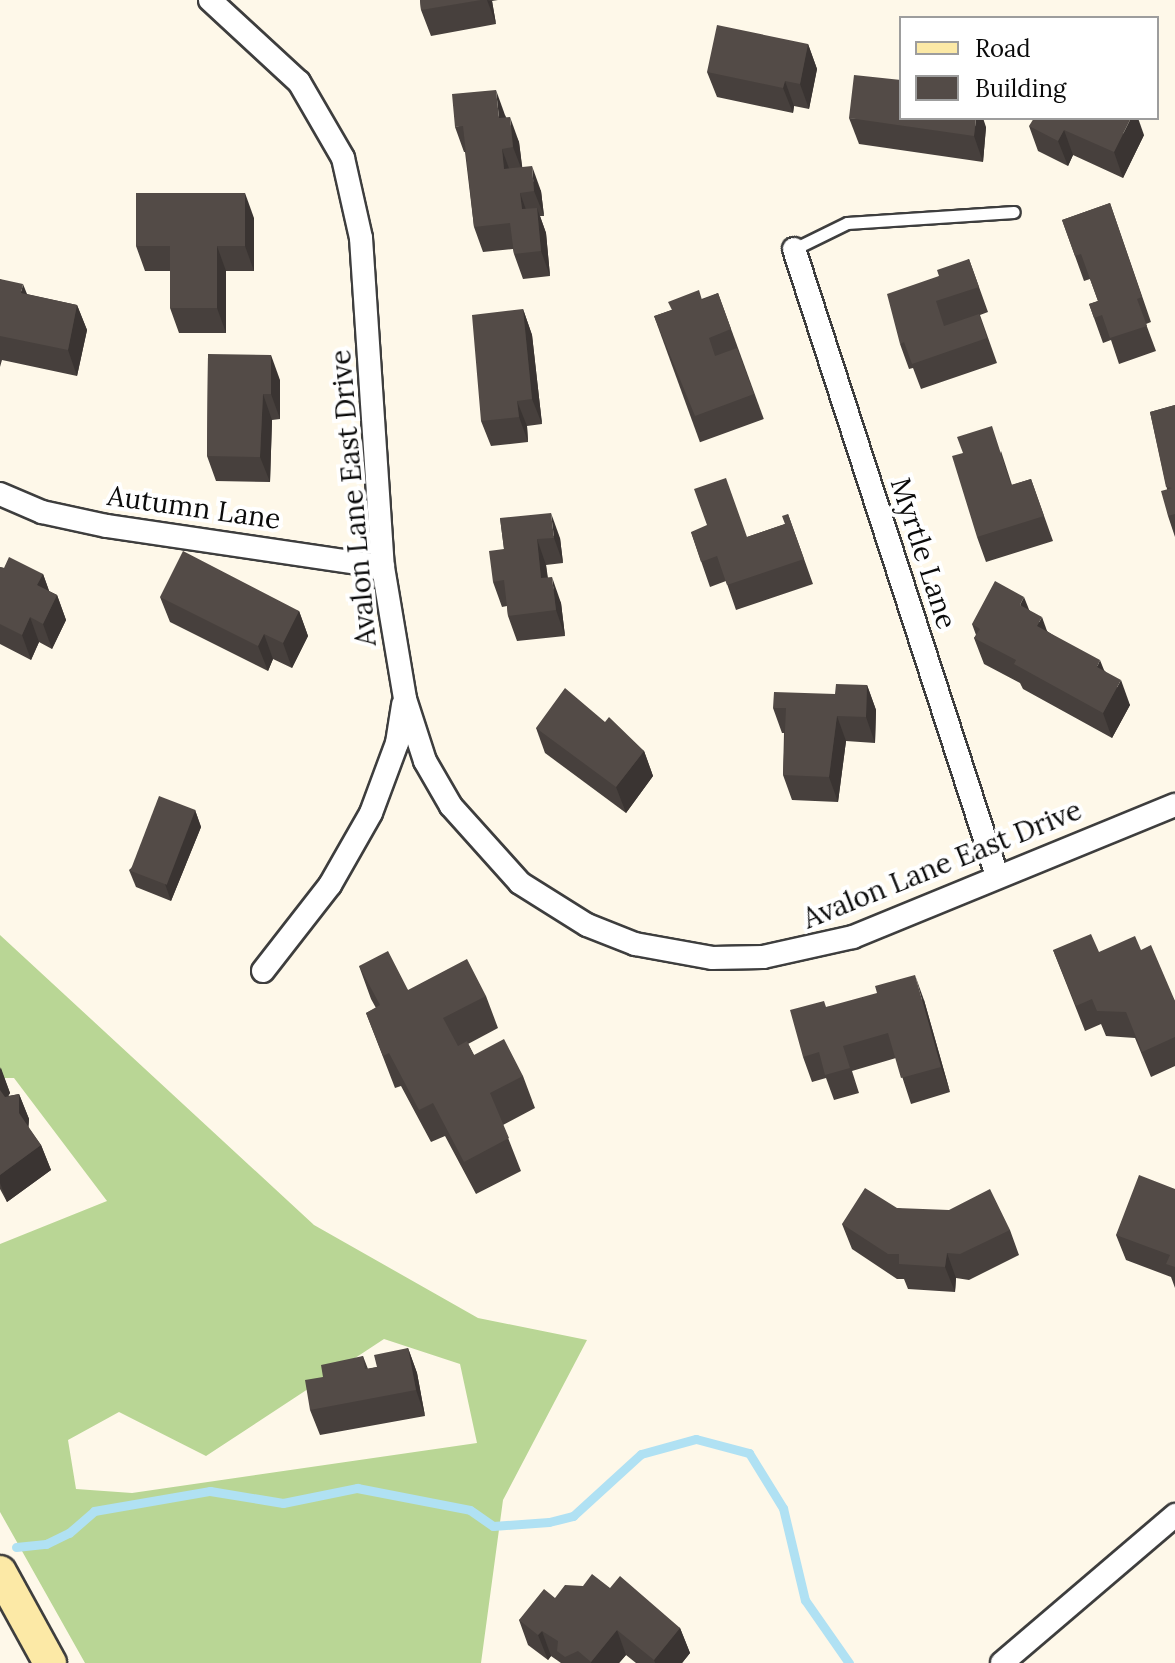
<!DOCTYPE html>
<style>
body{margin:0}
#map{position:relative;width:1175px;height:1663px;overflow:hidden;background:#fef8e9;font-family:Lora,serif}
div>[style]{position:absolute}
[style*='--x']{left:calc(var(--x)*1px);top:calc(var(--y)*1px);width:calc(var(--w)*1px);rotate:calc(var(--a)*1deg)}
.forest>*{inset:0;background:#b9d695}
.stream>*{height:9px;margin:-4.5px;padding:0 4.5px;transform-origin:4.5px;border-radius:4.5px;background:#b0e1f3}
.roads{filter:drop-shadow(2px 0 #3e3e3e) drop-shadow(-2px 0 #3e3e3e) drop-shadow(0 2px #3e3e3e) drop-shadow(0 -2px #3e3e3e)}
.lane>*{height:11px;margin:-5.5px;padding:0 5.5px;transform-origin:5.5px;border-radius:5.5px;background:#fff}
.street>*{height:22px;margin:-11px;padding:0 11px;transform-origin:11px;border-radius:11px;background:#fff}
.secondary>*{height:32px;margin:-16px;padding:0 16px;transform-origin:16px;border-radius:16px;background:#fce9a6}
.wall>*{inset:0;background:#47403d;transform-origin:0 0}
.shaded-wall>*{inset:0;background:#3a3432}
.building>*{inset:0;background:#534b47;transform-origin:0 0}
span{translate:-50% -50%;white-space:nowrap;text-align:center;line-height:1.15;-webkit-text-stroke:8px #fff;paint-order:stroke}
.street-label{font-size:28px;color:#0b0b0b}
.legend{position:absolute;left:899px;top:16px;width:260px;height:104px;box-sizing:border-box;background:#fff;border:2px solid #9d9d9d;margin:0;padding:10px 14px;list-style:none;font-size:24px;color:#0b0b0b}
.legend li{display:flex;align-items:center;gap:16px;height:40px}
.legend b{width:40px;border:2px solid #9d9d9d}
</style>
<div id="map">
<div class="forest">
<i style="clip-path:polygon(evenodd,0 935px,314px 1225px,478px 1318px,587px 1340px,503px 1500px,481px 1663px,85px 1663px,0 1512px,0 1244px,107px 1201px,14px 1078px,0 1078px,0 935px,384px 1339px,460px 1364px,477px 1443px,132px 1493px,76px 1489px,68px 1440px,119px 1412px,206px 1456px,384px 1339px)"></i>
</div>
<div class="stream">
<i style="--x:16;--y:1547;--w:30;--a:-6"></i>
<i style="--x:46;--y:1544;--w:25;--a:-26"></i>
<i style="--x:69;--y:1533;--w:33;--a:-41"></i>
<i style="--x:94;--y:1511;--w:118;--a:-9.8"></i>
<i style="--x:210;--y:1491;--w:74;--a:9.3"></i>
<i style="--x:283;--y:1503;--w:76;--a:-11.5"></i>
<i style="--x:357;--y:1488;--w:115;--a:11"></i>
<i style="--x:470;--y:1510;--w:28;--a:35"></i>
<i style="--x:493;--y:1526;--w:56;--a:-4.1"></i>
<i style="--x:549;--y:1522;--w:25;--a:-14"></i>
<i style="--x:573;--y:1516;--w:92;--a:-42.4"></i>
<i style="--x:641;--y:1454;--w:57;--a:-15.3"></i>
<i style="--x:696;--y:1439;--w:55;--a:14.8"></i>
<i style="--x:749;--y:1453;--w:65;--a:58.3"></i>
<i style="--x:783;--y:1508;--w:95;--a:76.6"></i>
<i style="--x:805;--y:1600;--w:77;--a:55.1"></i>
</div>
<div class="roads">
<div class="lane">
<i style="--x:794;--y:249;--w:59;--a:-26.1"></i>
<i style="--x:847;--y:223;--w:167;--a:-3.8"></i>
</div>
<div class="street">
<i style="--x:210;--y:0;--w:121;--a:42.7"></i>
<i style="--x:299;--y:82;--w:88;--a:59.9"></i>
<i style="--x:343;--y:158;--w:82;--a:77.3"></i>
<i style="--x:361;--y:238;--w:330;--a:86.2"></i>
<i style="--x:383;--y:567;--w:134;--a:80.5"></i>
<i style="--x:405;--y:699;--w:65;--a:72.1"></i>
<i style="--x:425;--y:761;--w:52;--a:60"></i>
<i style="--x:451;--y:806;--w:103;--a:48.1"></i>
<i style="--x:520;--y:883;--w:79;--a:32.1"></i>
<i style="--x:587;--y:925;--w:52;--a:21.6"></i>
<i style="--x:635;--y:944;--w:78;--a:10.3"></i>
<i style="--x:712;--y:958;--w:51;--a:-1.1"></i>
<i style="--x:763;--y:957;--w:92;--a:-12.5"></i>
<i style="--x:853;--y:937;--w:348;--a:-22.3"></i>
<i style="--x:794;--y:249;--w:659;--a:72.06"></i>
<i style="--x:0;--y:494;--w:46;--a:23.2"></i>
<i style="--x:42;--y:512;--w:66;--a:12.2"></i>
<i style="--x:107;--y:526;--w:279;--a:8.4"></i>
<i style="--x:263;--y:971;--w:109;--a:-52.1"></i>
<i style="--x:330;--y:885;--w:83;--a:-60.3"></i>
<i style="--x:371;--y:813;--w:75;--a:-69.6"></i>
<i style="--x:397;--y:743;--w:39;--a:-81"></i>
<i style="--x:1002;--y:1663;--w:228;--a:-40.5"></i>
</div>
<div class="secondary">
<i style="--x:0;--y:1572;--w:104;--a:61.2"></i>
</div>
</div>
<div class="wall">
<i style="clip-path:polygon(420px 0,498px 0,492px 1px,496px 24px,431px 36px,421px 10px)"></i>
<i style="clip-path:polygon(808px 44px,817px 69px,809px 109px,794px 106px,793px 113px,717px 97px,707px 72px)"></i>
<i style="clip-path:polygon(505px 115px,519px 142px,522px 167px,541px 191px,544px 216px,540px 216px,546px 233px,550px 276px,523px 279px,514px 254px,513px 249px,483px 252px,474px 227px,465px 152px,464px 152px,455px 127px)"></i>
<i style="clip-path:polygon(849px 118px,986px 127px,983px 162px,859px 144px)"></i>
<i style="clip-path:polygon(1029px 126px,1144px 135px,1123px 178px,1073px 155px,1068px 166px,1038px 151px)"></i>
<i style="clip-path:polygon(1110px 203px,1151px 322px,1146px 324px,1156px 351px,1119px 364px,1111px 340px,1103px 343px,1089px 304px,1098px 301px,1090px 279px,1084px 281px,1062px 220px)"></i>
<i style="clip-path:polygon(254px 218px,254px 271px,226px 271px,226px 333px,179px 333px,170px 308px,170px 271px,145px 271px,136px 246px)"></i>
<i style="clip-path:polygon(969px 259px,988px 312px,980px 315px,997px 363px,921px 389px,913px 368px,909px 369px,900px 344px,939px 276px)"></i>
<i style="clip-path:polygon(0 279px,27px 294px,77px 305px,87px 330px,77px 376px,2px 360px,0 367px)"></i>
<i style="left:718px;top:293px;width:134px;height:68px;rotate:70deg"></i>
<i style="clip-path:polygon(523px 309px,532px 335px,542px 424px,527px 426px,528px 442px,491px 446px,481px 421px)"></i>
<i style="clip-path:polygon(208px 354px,280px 380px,280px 419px,272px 420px,270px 482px,216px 481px,207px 456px)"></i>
<i style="clip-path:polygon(1175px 405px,1175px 537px,1168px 516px,1167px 489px,1150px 412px)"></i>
<i style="clip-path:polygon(1001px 451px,1012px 485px,1031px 479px,1053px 541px,986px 562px,977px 537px)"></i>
<i style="clip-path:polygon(788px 514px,813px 584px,736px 610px,726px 581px,710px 587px,691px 532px,747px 537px,785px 524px)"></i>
<i style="clip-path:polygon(500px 518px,560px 538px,563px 563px,546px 565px,548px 578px,561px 603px,565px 636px,517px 641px,508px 616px,507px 606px,502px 607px,493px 582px,504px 549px)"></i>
<i style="clip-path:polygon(0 567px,4px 568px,43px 574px,49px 591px,57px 595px,66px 620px,52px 649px,39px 642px,31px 660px,0 644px)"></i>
<i style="clip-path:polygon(160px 597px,299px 611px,308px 636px,292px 668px,273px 659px,268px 671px,170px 622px)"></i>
<i style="clip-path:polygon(1029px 610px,1047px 631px,1105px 671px,1130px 705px,1112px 738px,1023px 689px,1020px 683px,984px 664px,974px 638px,976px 635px,972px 624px)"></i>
<i style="clip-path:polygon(867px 685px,876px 710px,875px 743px,846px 741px,838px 802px,792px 800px,783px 775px,784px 733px,782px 733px,773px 708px,835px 694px)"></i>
<i style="clip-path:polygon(605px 722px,644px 751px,653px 776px,626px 813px,545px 753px,536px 728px)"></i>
<i style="clip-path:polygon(195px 810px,201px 827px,171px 901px,136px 887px,129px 870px)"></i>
<i style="clip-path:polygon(1053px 950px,1099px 952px,1141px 950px,1175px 1001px,1175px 1066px,1151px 1077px,1135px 1038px,1106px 1036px,1101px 1024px,1085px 1031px)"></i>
<i style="clip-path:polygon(359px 966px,408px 990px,486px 996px,498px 1028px,468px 1044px,474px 1055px,523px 1076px,535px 1108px,503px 1125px,521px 1171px,476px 1194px,445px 1136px,431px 1142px,401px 1086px,395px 1088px,366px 1013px,376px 1008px,371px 999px)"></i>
<i style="clip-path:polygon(924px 1000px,950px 1092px,911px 1104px,896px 1058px,852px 1071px,859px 1093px,834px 1100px,826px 1078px,812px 1082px,803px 1057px,826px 1007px)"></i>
<i style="clip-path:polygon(0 1067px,10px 1093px,8px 1096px,19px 1094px,29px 1119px,28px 1127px,41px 1145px,51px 1170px,7px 1202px,0 1189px)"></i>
<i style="clip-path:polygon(1175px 1189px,1175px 1288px,1171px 1277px,1126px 1260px,1116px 1235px)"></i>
<i style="clip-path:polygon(897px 1208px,1010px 1230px,1019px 1255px,969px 1280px,956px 1278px,955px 1292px,908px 1289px,904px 1279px,897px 1279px,852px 1249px,842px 1224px)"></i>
<i style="clip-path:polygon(408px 1348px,417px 1373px,425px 1416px,320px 1435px,310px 1410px,323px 1377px,363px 1356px,368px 1369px,377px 1367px)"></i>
<i style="clip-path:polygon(610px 1588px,680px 1628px,690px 1653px,682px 1663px,636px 1663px,626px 1655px,619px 1663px,561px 1663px,551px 1656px,548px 1660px,528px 1645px,519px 1620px,555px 1598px)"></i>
</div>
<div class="shaded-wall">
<i style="clip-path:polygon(487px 0,492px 1px,496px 24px)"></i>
<i style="clip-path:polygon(808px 44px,817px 69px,809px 109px,800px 84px)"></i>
<i style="clip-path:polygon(785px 81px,794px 106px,793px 113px,783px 88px)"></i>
<i style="clip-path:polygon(496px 90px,505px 115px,508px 143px,499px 118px)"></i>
<i style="clip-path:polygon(510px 117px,519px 142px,523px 173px,513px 147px)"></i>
<i style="clip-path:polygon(976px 118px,983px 118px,986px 127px,983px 162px,974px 136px)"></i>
<i style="clip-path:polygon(1131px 118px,1138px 118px,1144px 135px,1123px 178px,1114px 152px)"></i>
<i style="clip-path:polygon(1064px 130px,1073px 155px,1068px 166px,1058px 141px)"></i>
<i style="clip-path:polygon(502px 149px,511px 174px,504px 169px)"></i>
<i style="clip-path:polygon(532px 166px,541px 191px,544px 216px,534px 191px)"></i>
<i style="clip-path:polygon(245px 193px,254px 218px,254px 271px,245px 246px)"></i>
<i style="clip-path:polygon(520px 193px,529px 218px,522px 209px)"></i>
<i style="clip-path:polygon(537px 208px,546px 233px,550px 276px,541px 251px)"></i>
<i style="clip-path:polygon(217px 246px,226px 271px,226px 333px,217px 308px)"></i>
<i style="clip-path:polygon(23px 284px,33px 309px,21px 293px)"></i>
<i style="clip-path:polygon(77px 305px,87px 330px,77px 376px,68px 350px)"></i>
<i style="clip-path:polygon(523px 309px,532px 335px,542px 424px,532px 399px)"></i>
<i style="clip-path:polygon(271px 355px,280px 380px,280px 419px,271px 394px)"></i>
<i style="clip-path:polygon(263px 394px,272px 420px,270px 482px,260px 457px)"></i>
<i style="clip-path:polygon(517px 401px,527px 426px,528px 442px,519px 417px)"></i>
<i style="clip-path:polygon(551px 513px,560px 538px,563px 563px,554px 538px)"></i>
<i style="clip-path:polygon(537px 539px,546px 565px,550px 603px,541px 578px)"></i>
<i style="clip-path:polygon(43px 574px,52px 599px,37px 585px)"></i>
<i style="clip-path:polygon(552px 577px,561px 603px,565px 636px,556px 610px)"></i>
<i style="clip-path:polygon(57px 595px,66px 620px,52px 649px,43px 624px)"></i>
<i style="clip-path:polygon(1024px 597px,1034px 622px,1020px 605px)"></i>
<i style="clip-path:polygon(299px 611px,308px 636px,292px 668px,283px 643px)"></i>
<i style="clip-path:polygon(30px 617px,39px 642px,31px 660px,22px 635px)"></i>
<i style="clip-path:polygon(1042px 617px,1051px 642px,1037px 626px)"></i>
<i style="clip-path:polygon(264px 634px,273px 659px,268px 671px,258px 646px)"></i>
<i style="clip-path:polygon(1100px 660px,1110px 685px,1097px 667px)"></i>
<i style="clip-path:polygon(1121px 680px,1130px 705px,1112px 738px,1103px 713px)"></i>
<i style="clip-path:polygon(867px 685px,876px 710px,875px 743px,866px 717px)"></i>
<i style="clip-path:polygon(837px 716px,846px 741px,838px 802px,829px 777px)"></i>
<i style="clip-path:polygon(644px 751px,653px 776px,626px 813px,616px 787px)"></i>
<i style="clip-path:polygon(195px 810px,201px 827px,171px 901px,165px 884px)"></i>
<i style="clip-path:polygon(915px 975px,924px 1000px,950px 1092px,941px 1067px)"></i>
<i style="clip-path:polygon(1px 1068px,10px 1093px,3px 1106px,0 1099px,0 1070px)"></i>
<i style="clip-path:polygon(19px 1094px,29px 1119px,28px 1139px,19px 1113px)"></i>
<i style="clip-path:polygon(41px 1145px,51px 1170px,7px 1202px,0 1183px,0 1175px)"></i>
<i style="clip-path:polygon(947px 1253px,956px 1278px,955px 1292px,945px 1267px)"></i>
<i style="clip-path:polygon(408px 1348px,417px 1373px,425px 1416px,416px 1390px)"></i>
<i style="clip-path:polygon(680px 1628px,690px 1653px,682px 1663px,655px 1663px,654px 1660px)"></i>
<i style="clip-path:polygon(617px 1630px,626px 1655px,619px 1663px,591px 1663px,591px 1662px)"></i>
<i style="clip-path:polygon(542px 1631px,551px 1656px,548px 1660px,538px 1635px)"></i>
</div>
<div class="building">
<i style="clip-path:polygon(420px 0,481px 0,421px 10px)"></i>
<i style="clip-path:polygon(717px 25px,808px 44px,800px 84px,785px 81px,783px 88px,707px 72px)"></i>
<i style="clip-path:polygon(854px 75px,901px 80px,901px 118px,976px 118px,974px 136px,849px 118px)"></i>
<i style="clip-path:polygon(496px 90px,499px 118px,510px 117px,513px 147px,502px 149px,504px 169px,532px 166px,534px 191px,520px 193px,522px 209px,537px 208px,541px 251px,514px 254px,510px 223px,474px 227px,463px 126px,455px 127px,452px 94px)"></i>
<i style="clip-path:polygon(1034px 118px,1131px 118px,1114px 152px,1064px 130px,1058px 141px,1029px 126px)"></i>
<i style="clip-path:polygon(136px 193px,245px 193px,245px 246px,217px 246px,217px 308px,170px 308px,170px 246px,136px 246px)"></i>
<i style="clip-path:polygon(1110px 203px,1142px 297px,1137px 299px,1147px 326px,1110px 338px,1102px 315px,1094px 318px,1089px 304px,1098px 301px,1081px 254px,1075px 256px,1062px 220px)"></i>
<i style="clip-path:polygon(969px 259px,979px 287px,936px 301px,944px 326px,979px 314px,987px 338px,912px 364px,904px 342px,900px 344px,887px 294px,939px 276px,937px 270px)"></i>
<i style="clip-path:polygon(0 279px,23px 284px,21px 293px,77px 305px,68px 350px,0 336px)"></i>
<i style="clip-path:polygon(699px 290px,702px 300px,718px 293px,731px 329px,709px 338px,715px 356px,737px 348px,754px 394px,695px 416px,654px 316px,672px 310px,668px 302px)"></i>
<i style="clip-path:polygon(523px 309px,532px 399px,517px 401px,519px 417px,481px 421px,472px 315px)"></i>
<i style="clip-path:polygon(208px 354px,271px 355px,271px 394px,263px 394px,260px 457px,207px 456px)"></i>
<i style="clip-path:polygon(1175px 405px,1175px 514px,1168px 516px,1161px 491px,1172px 488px,1166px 487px,1150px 412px)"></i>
<i style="clip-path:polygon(992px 426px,1011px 485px,1031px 479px,1044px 516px,977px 537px,952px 456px,963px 453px,957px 437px)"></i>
<i style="clip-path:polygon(726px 478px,747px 537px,785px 524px,782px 516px,788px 514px,804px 559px,727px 585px,717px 556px,701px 562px,691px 532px,707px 525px,694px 489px)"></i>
<i style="clip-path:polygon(551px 513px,554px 538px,537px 539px,541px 578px,552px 577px,556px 610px,508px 616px,504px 580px,493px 582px,489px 551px,504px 549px,500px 518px)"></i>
<i style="clip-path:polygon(183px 551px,299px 611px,283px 643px,264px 634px,258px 646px,160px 597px)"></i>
<i style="clip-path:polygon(9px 557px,43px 574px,37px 585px,57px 595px,43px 624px,30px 617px,22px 635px,0 624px,0 567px,4px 568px)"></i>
<i style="clip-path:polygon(995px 581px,1024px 597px,1020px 605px,1042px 617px,1037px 626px,1100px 660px,1097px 667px,1121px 680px,1103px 713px,1014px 664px,1016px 660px,974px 638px,980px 629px,972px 624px)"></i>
<i style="clip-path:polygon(836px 684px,867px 685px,866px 717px,837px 716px,829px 777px,783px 775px,786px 708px,773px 708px,774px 692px,835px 694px)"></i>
<i style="clip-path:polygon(565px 688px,605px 722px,609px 717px,644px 751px,616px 787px,536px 728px)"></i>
<i style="left:159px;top:796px;width:39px;height:80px;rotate:21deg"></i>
<i style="clip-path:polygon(1091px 934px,1099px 952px,1135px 936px,1141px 950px,1151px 945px,1175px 1001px,1175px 1037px,1142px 1052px,1126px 1012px,1097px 1011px,1092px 999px,1076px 1006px,1053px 950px)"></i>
<i style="clip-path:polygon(388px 951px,408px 990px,467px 959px,486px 996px,443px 1018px,458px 1046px,467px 1041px,474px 1055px,504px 1039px,523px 1076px,490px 1093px,509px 1138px,464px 1162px,433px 1103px,419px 1110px,389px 1053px,383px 1056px,366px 1013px,380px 1005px,359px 966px)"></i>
<i style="clip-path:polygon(915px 975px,941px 1067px,901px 1078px,888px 1033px,843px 1046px,850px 1068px,825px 1075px,819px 1052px,803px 1057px,790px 1010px,824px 1001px,826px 1007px,877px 993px,875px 986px)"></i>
<i style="clip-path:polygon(0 1090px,5px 1097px,19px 1094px,19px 1113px,41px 1145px,0 1175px)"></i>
<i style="clip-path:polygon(1139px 1175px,1175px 1189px,1175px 1267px,1166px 1264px,1170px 1255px,1116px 1235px)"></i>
<i style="clip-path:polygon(865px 1188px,897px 1208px,949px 1210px,990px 1189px,1010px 1230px,960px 1254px,947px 1253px,945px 1267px,899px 1264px,899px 1254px,888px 1254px,842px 1224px)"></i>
<i style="clip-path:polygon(408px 1348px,416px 1390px,310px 1410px,305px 1380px,323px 1377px,321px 1365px,363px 1356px,365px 1369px,377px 1367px,374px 1355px)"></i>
<i style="clip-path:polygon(592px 1574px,610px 1588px,620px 1576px,680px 1628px,654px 1660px,617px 1630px,591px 1662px,578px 1651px,565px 1657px,557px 1651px,558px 1641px,542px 1631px,538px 1635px,519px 1620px,544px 1589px,555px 1598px,565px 1585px,583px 1586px)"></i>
</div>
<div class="street-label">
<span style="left:353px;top:498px;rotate:-95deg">Avalon Lane East Drive</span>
<span style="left:194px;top:507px;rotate:8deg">Autumn Lane</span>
<span style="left:924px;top:553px;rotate:72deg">Myrtle Lane</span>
<span style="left:942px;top:864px;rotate:-22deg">Avalon Lane East Drive</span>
</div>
<ul class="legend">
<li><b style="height:10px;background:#fce9a6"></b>Road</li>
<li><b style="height:22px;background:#534b47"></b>Building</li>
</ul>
</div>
